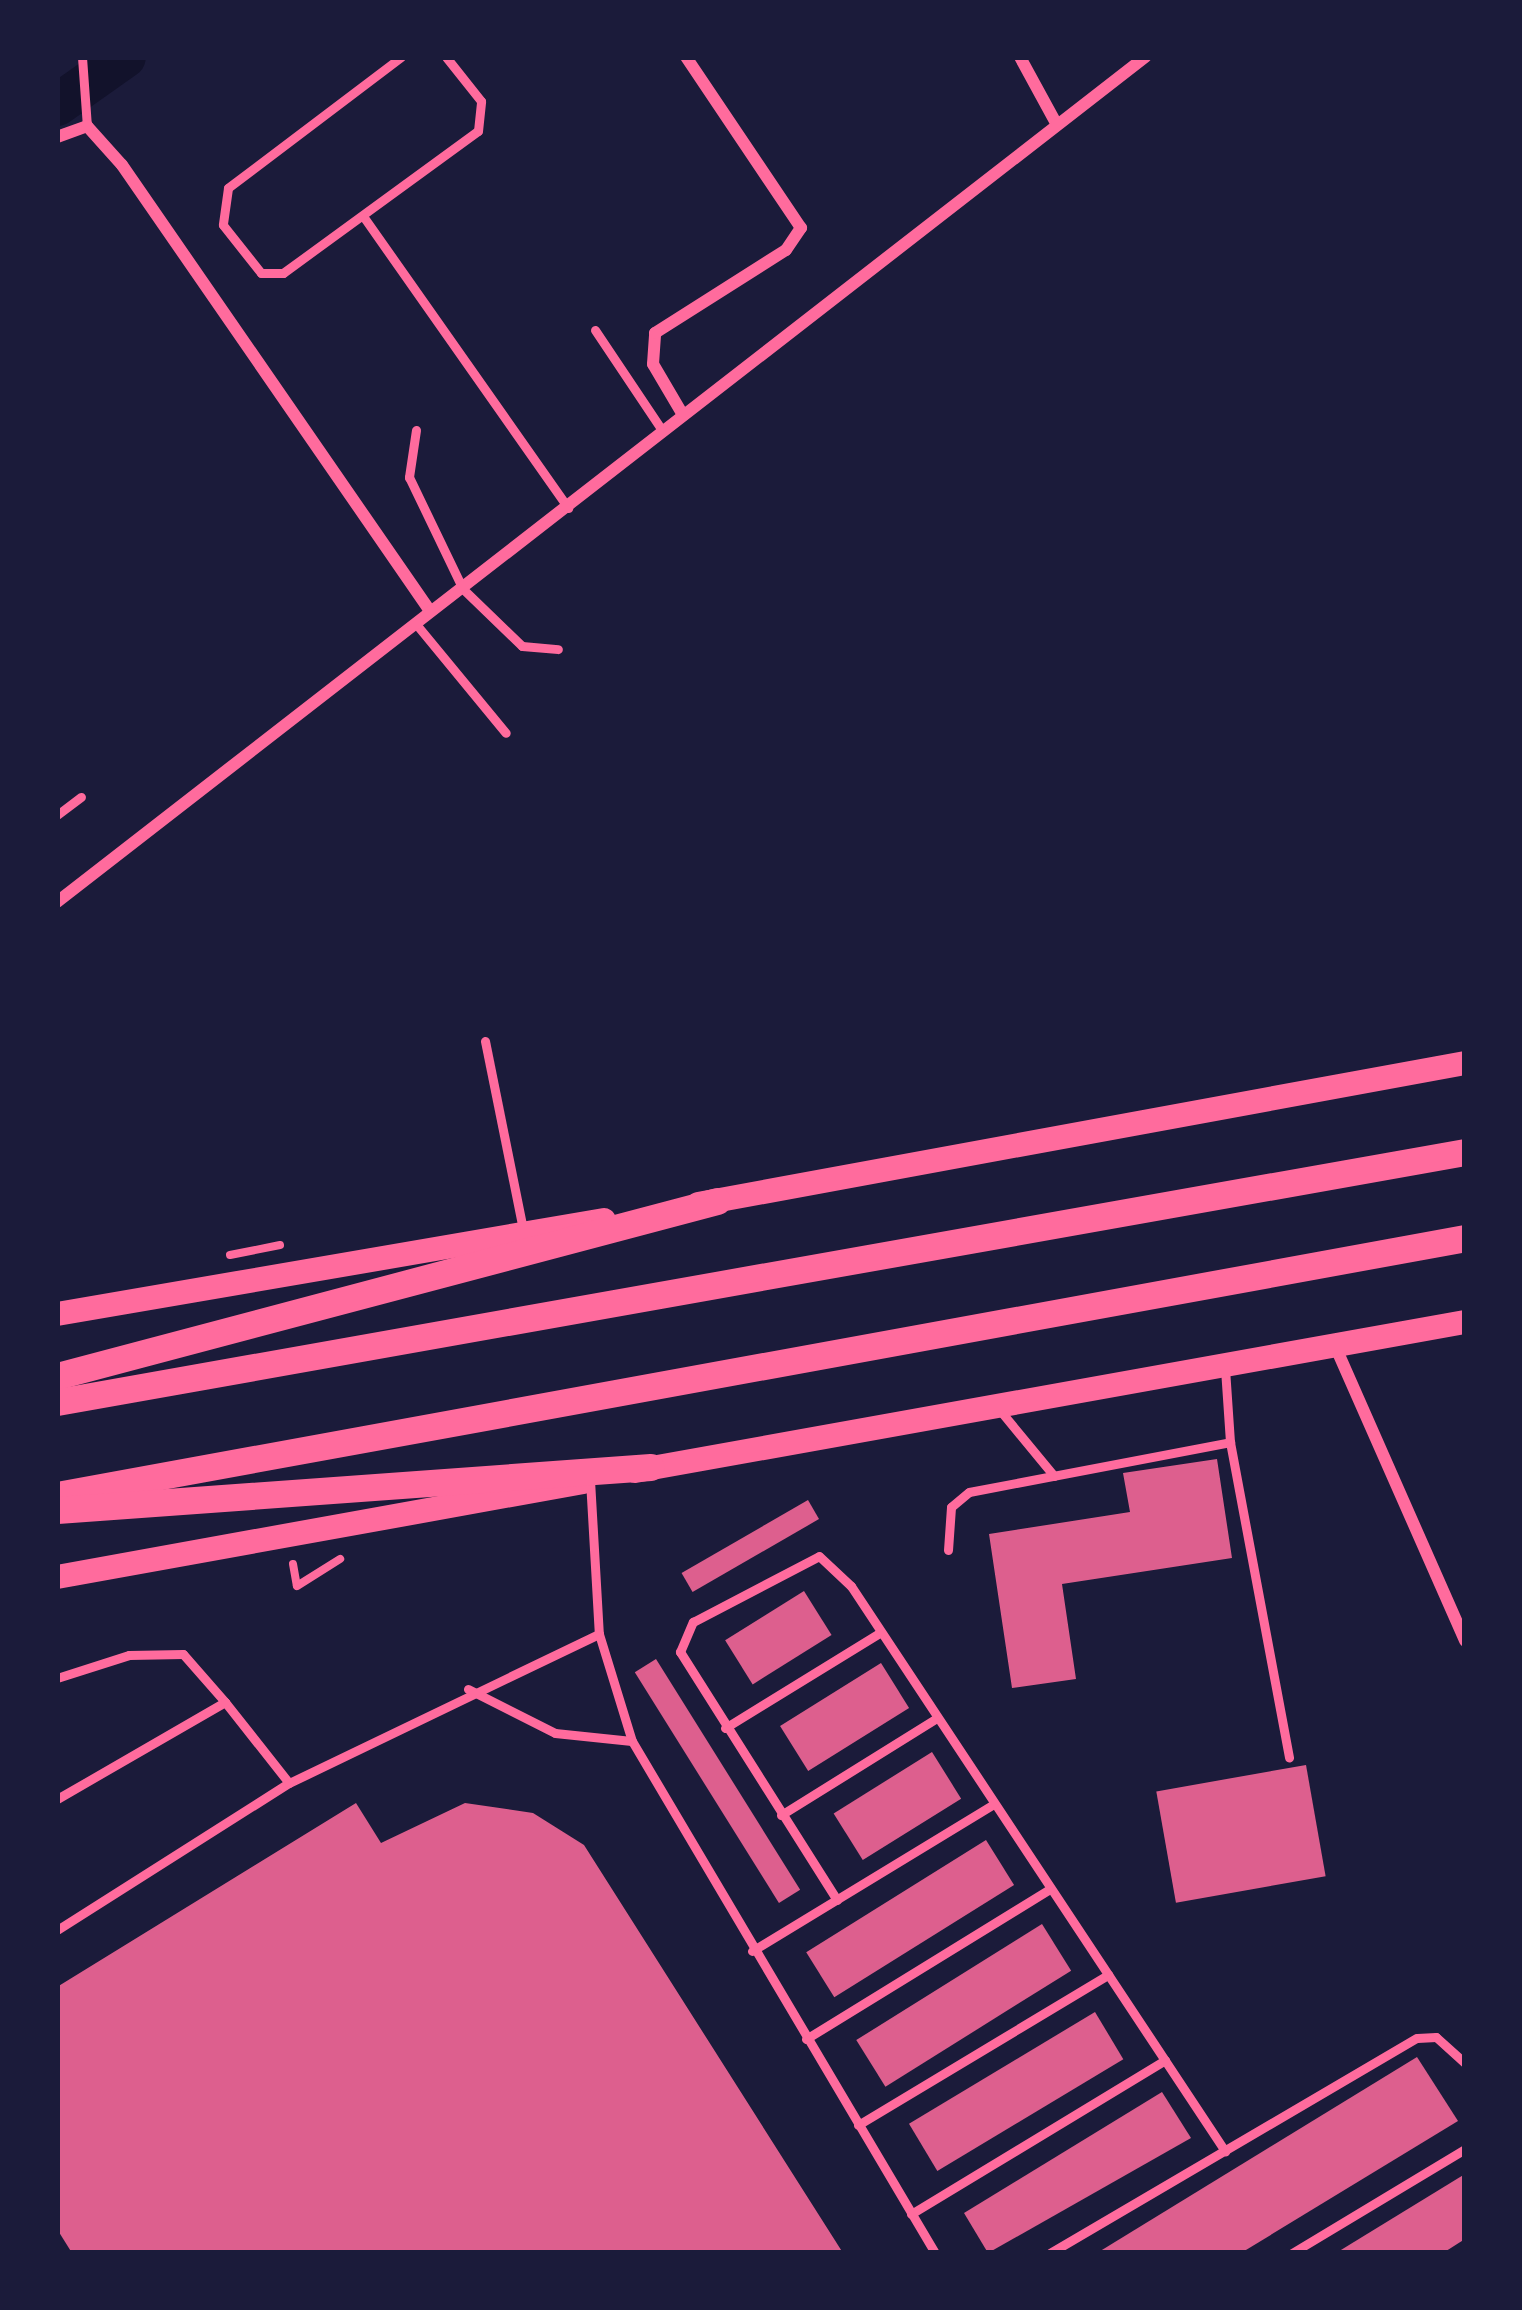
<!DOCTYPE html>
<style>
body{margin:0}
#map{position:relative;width:1522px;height:2310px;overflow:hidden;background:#1b1b3a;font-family:"Noto Serif",serif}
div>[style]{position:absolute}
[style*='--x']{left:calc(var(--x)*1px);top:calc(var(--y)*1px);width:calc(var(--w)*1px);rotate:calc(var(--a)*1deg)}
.canal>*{height:42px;margin:-21px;padding:0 21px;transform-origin:21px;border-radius:21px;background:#12122b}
.building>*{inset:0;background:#dd5f8e;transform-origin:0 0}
.path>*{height:8px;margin:-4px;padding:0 4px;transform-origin:4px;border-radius:4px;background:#ff6b9d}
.service>*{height:9px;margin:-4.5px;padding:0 4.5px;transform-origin:4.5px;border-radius:4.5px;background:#ff6b9d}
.minor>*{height:12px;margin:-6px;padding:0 6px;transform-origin:6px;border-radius:6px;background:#ff6b9d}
.secondary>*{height:24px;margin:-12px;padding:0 12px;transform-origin:12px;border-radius:12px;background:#ff6b9d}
.trunk>*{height:27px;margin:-13.5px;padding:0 13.5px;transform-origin:13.5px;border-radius:13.5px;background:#ff6b9d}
span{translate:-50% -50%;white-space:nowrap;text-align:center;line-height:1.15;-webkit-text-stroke:9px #1b1b3a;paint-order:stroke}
.frame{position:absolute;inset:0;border:60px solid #1b1b3a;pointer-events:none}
</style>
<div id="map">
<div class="canal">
<i style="--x:57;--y:105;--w:83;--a:-35.2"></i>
</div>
<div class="building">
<i style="clip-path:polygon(1217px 1459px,1232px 1558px,1062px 1584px,1076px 1679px,1012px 1688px,989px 1534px,1130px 1512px,1123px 1473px)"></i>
<i style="left:808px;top:1500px;width:22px;height:146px;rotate:60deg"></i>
<i style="left:804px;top:1591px;width:52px;height:93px;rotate:58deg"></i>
<i style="left:656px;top:1659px;width:272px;height:25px;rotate:58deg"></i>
<i style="left:881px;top:1663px;width:53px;height:119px;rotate:58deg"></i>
<i style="left:932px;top:1752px;width:55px;height:116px;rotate:58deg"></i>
<i style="left:1306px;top:1765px;width:113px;height:152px;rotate:80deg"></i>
<i style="clip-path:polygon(356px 1803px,381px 1843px,465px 1803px,533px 1813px,584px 1845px,843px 2253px,72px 2253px,57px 2229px,57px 1987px)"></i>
<i style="left:986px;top:1840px;width:53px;height:212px;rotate:58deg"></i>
<i style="left:1042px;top:1924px;width:55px;height:219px;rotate:58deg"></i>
<i style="left:1095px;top:2012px;width:55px;height:217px;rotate:59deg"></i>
<i style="clip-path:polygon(1417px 2057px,1458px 2121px,1241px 2253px,1097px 2253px)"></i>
<i style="clip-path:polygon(1162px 2092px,1191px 2138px,988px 2253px,964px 2213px)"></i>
<i style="clip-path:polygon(1465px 2174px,1465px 2239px,1443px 2253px,1336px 2253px)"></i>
</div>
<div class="path">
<i style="--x:230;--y:1255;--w:51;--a:-11.3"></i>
<i style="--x:293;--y:1564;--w:22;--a:80"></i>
<i style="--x:297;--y:1586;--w:51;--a:-32.1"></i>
</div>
<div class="service">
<i style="--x:82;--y:57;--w:69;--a:85.9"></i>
<i style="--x:401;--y:57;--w:217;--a:142.9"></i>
<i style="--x:228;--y:188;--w:37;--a:98"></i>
<i style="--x:223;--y:225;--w:61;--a:51.6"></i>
<i style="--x:261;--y:273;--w:22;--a:0"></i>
<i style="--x:283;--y:273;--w:241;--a:-36.1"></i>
<i style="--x:478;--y:131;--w:30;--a:-84"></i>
<i style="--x:481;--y:101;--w:56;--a:-128.5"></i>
<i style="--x:363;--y:216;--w:357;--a:54.9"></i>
<i style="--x:595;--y:330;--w:120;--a:56.2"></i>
<i style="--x:416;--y:430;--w:48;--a:98.5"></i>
<i style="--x:409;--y:477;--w:124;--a:64.3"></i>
<i style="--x:463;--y:589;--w:82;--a:44"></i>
<i style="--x:522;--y:646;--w:36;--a:5"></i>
<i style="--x:416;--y:624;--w:141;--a:50.5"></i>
<i style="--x:57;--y:815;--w:30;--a:-37"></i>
<i style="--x:485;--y:1041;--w:197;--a:78.6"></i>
<i style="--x:998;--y:1408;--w:88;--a:50.5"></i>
<i style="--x:1230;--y:1442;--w:321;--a:79.4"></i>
<i style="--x:590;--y:1480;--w:154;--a:86.7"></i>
<i style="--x:948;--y:1550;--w:43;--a:-86"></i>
<i style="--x:951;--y:1507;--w:23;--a:-40"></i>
<i style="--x:969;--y:1492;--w:266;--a:-10.8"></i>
<i style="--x:1230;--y:1442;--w:74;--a:-93.9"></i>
<i style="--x:57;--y:1678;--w:76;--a:-17.7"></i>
<i style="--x:129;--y:1655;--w:54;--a:-1.1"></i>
<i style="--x:183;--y:1654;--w:64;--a:48.8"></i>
<i style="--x:468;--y:1689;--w:97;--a:26.8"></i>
<i style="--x:555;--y:1733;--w:77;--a:5.9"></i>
<i style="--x:725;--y:1728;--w:183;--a:-31.6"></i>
<i style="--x:57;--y:1799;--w:194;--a:-30"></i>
<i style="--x:225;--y:1702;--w:103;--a:51.7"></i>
<i style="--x:781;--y:1815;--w:184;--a:-31.9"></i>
<i style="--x:837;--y:1900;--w:294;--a:-122.3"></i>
<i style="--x:680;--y:1652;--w:33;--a:-67"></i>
<i style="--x:693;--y:1622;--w:142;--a:-27.6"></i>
<i style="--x:819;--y:1556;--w:44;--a:43.2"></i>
<i style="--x:851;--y:1586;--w:678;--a:56.5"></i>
<i style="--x:57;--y:1930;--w:275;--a:-32.4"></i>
<i style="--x:289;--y:1783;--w:344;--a:-25.7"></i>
<i style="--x:599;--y:1634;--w:112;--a:72.9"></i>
<i style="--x:632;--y:1741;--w:595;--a:59.38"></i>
<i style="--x:752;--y:1951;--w:283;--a:-31.3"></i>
<i style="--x:806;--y:2039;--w:286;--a:-31.6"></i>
<i style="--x:858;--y:2125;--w:292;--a:-31"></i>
<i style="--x:911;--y:2214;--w:297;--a:-31.2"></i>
<i style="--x:1050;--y:2253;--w:425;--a:-30.4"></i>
<i style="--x:1417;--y:2038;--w:19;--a:-3"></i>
<i style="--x:1436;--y:2037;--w:39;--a:42"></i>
<i style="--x:1292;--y:2253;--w:202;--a:-31"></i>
</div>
<div class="minor">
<i style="--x:1020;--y:57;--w:77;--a:61.4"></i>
<i style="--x:57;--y:137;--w:32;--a:-20"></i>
<i style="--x:87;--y:126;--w:52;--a:48.1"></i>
<i style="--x:122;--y:165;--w:542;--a:55.37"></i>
<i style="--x:683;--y:415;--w:59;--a:-120.5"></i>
<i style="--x:653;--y:364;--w:31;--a:-86"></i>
<i style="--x:655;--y:333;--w:155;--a:-32.4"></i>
<i style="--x:786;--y:250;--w:27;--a:-56"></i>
<i style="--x:801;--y:228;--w:206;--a:-123.9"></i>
<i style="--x:57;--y:902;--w:1378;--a:-37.83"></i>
<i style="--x:1336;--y:1348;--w:320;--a:66.2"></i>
</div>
<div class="secondary">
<i style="--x:698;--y:1204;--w:780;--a:-10.42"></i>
<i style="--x:57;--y:1314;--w:555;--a:-9.75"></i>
<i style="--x:635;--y:1471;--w:843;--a:-10.18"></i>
<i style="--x:57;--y:1577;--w:535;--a:-10.24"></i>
</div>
<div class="trunk">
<i style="--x:57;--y:1376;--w:683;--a:-14.85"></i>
<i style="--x:57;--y:1402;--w:1430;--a:-10.07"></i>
<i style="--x:57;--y:1495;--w:1431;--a:-10.34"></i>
<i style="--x:57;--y:1510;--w:595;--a:-4.15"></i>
</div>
<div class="frame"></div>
</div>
